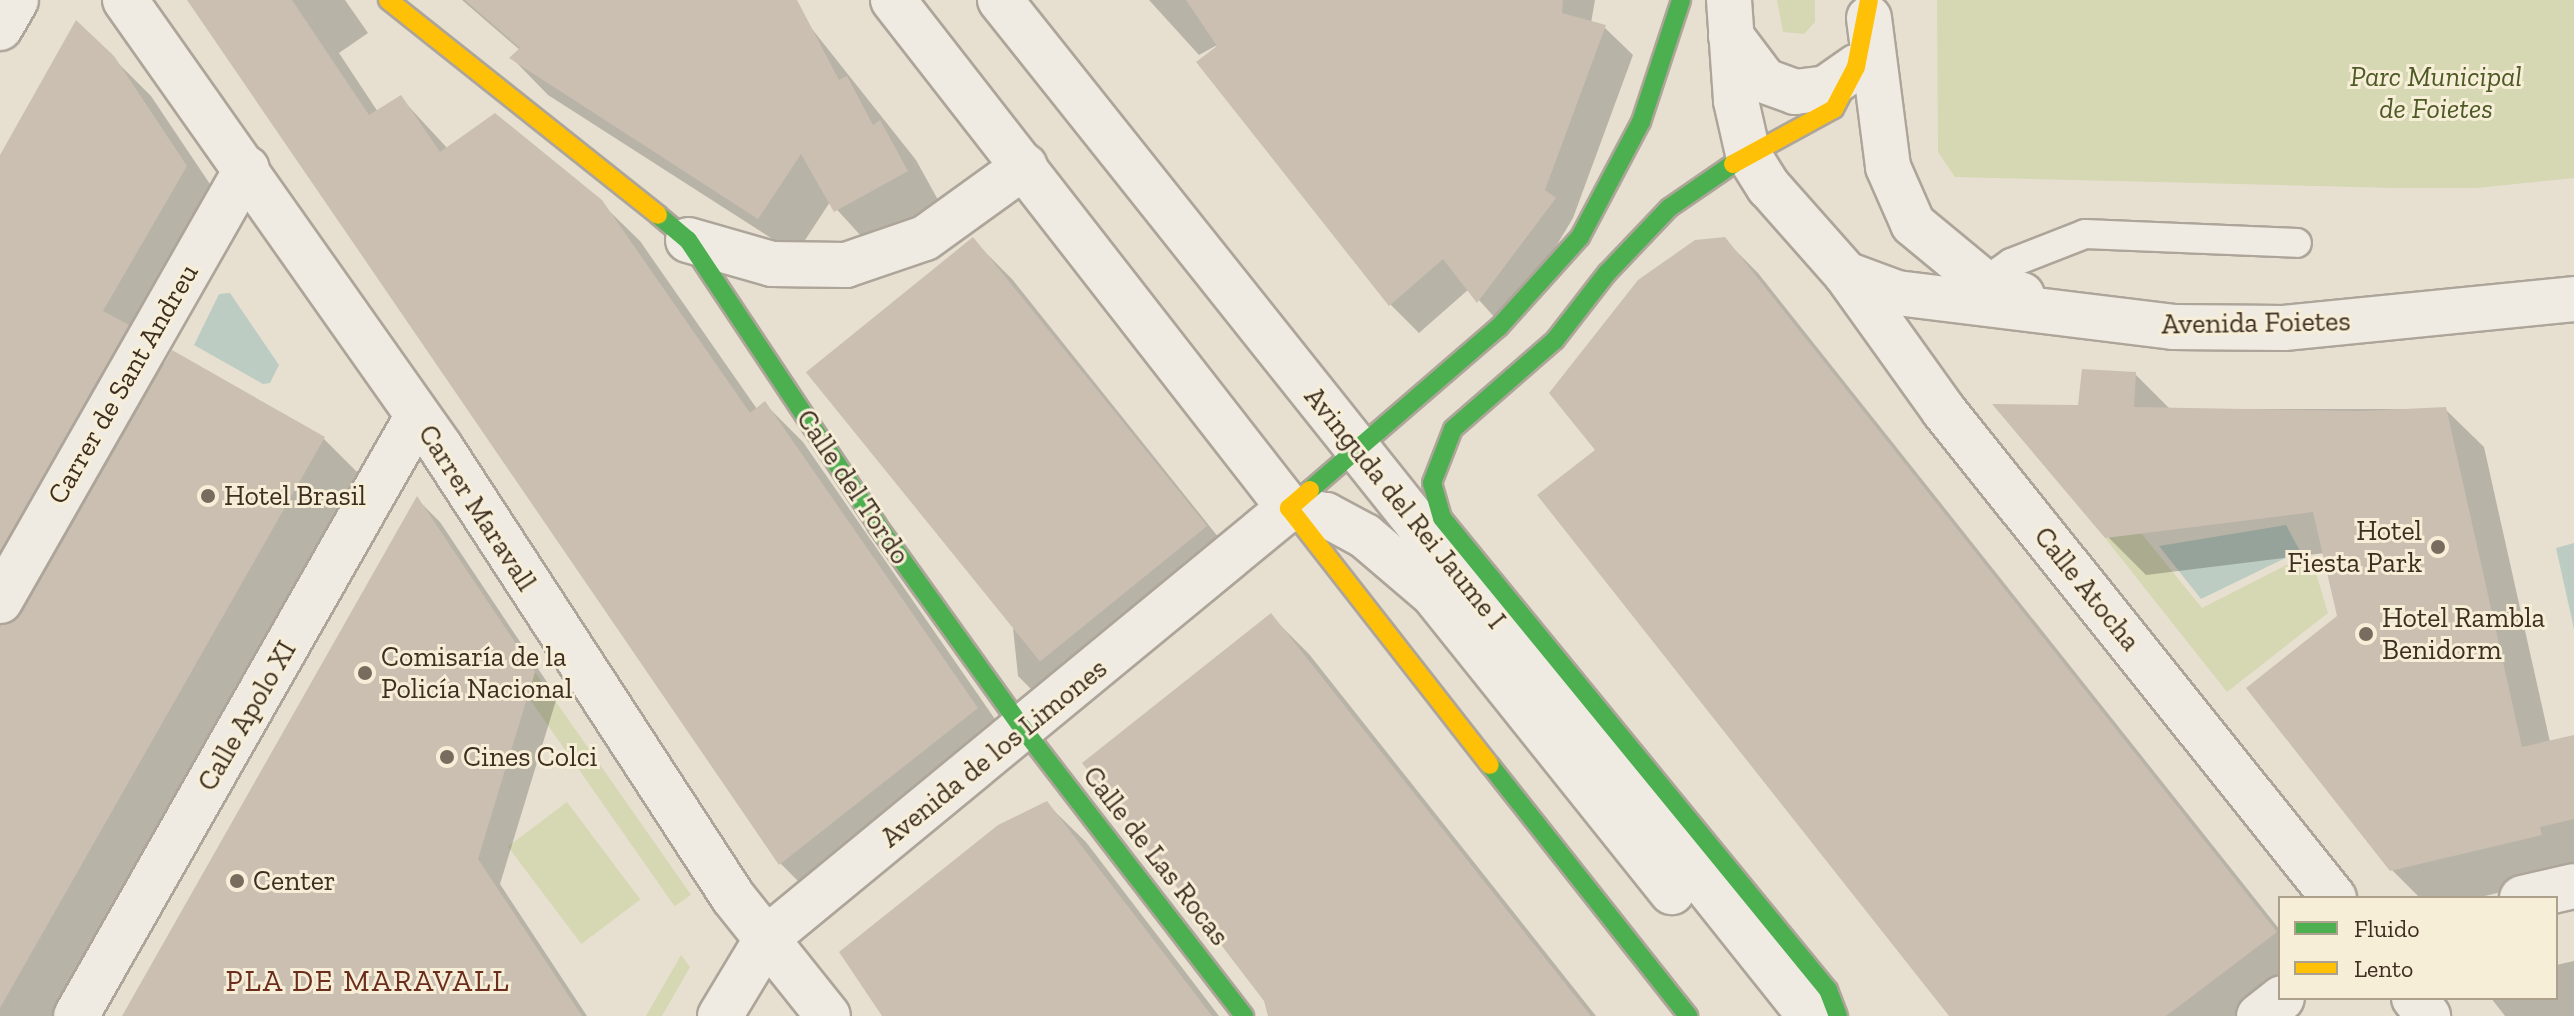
<!DOCTYPE html>
<meta charset="utf-8">
<style>
body{margin:0}
#map{position:relative;width:2574px;height:1016px;overflow:hidden;background:#e7e0d1;font-family:"Zilla Slab",serif}
div>[style]{position:absolute}
[style*='--x']{left:calc(var(--x)*1px);top:calc(var(--y)*1px);width:calc(var(--w)*1px);rotate:calc(var(--a)*1deg)}
.green>*{inset:0;background:#d6d7b3;transform-origin:0 0}
.water>*{inset:0;background:#bcccc2}
.shadow>*{inset:0;background:#0003}
.building>*{inset:0;background:#cbbfb2;transform-origin:0 0}
.roads{filter:drop-shadow(2px 0 #ada599) drop-shadow(-2px 0 #ada599) drop-shadow(0 2px #ada599) drop-shadow(0 -2px #ada599)}
.lane>*{height:28px;margin:-14px;padding:0 14px;transform-origin:14px;border-radius:14px;background:#efebe3}
.street>*{height:44px;margin:-22px;padding:0 22px;transform-origin:22px;border-radius:22px;background:#efebe3}
.fast>*{height:18px;margin:-9px;padding:0 9px;transform-origin:9px;border-radius:9px;background:#4caf50}
.slow>*{height:18px;margin:-9px;padding:0 9px;transform-origin:9px;border-radius:9px;background:#ffc107}
.dots>*{width:22px;height:22px;translate:-50% -50%;box-sizing:border-box;border:4px solid #f7eed8;border-radius:50%}
span{translate:-50% -50%;white-space:nowrap;text-align:center;line-height:1.15;-webkit-text-stroke:6px #f7eed8;paint-order:stroke}
.park-label{font-size:28px;color:#4d5a26;font-style:italic}
.street-label{font-size:28px;color:#3d2e20}
.poi-label{font-size:28px;color:#3d2e20}
.left{translate:0 -50%;text-align:left}
.right{translate:-100% -50%;text-align:right}
.neighbourhood-label{font-size:30px;color:#6b2e1e;letter-spacing:2px}
.legend{position:absolute;left:2278px;top:896px;width:280px;height:104px;box-sizing:border-box;background:#f7eed8;border:2px solid #ada18e;margin:0;padding:10px 14px;list-style:none;font-size:24px;color:#3d2e20}
.legend li{display:flex;align-items:center;gap:16px;height:40px}
.legend b{width:40px;border:2px solid #ada18e}
</style>
<div id="map">
<div class="green">
<i style="clip-path:polygon(1777px 0,1815px 0,1815px 22px,1804px 34px,1783px 32px)"></i>
<i style="clip-path:polygon(1937px 0,2574px 0,2574px 178px,2477px 188px,2393px 188px,1955px 177px,1938px 152px)"></i>
<i style="clip-path:polygon(2141px 533px,2202px 608px,2310px 553px,2328px 613px,2227px 692px,2105px 538px)"></i>
<i style="left:535px;top:672px;width:272px;height:20px;rotate:55deg"></i>
<i style="left:567px;top:802px;width:122px;height:74px;rotate:53deg"></i>
<i style="clip-path:polygon(681px 955px,690px 967px,662px 1016px,646px 1016px)"></i>
</div>
<div class="water">
<i style="clip-path:polygon(230px 293px,279px 365px,270px 383px,263px 384px,194px 345px,219px 294px)"></i>
<i style="clip-path:polygon(2286px 525px,2300px 551px,2201px 599px,2159px 546px)"></i>
<i style="clip-path:polygon(2574px 543px,2574px 629px,2556px 548px)"></i>
</div>
<div class="shadow">
<i style="clip-path:polygon(190px 0,345px 0,368px 33px,339px 53px,378px 112px,401px 98px,448px 149px,600px 202px,640px 241px,757px 409px,765px 404px,803px 442px,1015px 748px,819px 902px,781px 864px)"></i>
<i style="clip-path:polygon(462px 0,789px 0,916px 160px,943px 209px,872px 248px,830px 202px,796px 254px,548px 95px,512px 58px,520px 50px)"></i>
<i style="clip-path:polygon(1149px 0,1595px 0,1591px 23px,1604px 27px,1633px 55px,1573px 218px,1506px 330px,1469px 289px,1419px 333px,1391px 305px,1199px 63px,1219px 44px,1199px 55px)"></i>
<i style="clip-path:polygon(112px 57px,151px 96px,224px 205px,143px 343px,166px 365px,324px 439px,361px 476px,54px 1016px,0 1016px,0 156px)"></i>
<i style="clip-path:polygon(1724px 239px,1758px 273px,2280px 930px,2280px 988px,2243px 1016px,1952px 1016px,1597px 450px)"></i>
<i style="clip-path:polygon(973px 240px,1012px 279px,1243px 568px,1057px 715px,1018px 676px)"></i>
<i style="clip-path:polygon(2135px 374px,2170px 409px,2445px 409px,2484px 447px,2550px 742px,2574px 737px,2574px 875px,2476px 898px,2420px 898px,2391px 869px,2325px 553px,2146px 575px,2107px 536px,2080px 408px)"></i>
<i style="clip-path:polygon(417px 499px,440px 522px,557px 697px,500px 884px,587px 1016px,123px 1016px)"></i>
<i style="clip-path:polygon(1271px 616px,1309px 654px,1596px 1016px,1270px 1016px)"></i>
<i style="clip-path:polygon(1047px 804px,1086px 842px,1219px 1016px,885px 1016px)"></i>
<i style="clip-path:polygon(2574px 961px,2574px 1016px,2505px 1016px,2491px 998px,2556px 998px,2556px 965px)"></i>
</div>
<div class="building">
<i style="clip-path:polygon(187px 0,292px 0,369px 115px,401px 95px,440px 152px,495px 113px,602px 200px,750px 413px,765px 401px,978px 708px,779px 865px)"></i>
<i style="clip-path:polygon(465px 0,797px 0,839px 80px,847px 76px,873px 125px,880px 120px,908px 171px,834px 212px,801px 154px,758px 219px,509px 58px,520px 48px)"></i>
<i style="clip-path:polygon(1186px 0,1563px 0,1562px 13px,1606px 25px,1545px 190px,1556px 198px,1477px 303px,1443px 259px,1389px 306px,1196px 62px,1217px 46px)"></i>
<i style="clip-path:polygon(76px 20px,114px 56px,187px 166px,103px 311px,129px 325px,0 551px,0 155px)"></i>
<i style="left:973px;top:237px;width:372px;height:215px;rotate:51deg"></i>
<i style="clip-path:polygon(1725px 237px,2277px 932px,2166px 1016px,1949px 1016px,1537px 495px,1595px 450px,1549px 393px,1638px 280px,1695px 240px)"></i>
<i style="clip-path:polygon(172px 350px,325px 437px,0 1008px,0 626px,22px 613px)"></i>
<i style="clip-path:polygon(2082px 369px,2136px 372px,2134px 407px,2361px 411px,2446px 407px,2522px 747px,2574px 735px,2574px 819px,2540px 827px,2542px 835px,2390px 871px,2246px 688px,2337px 616px,2313px 512px,2105px 538px,1992px 404px,2078px 405px)"></i>
<i style="clip-path:polygon(417px 496px,535px 672px,478px 859px,582px 1016px,122px 1016px)"></i>
<i style="clip-path:polygon(1271px 613px,1456px 846px,1591px 1016px,1268px 1016px,1264px 1001px,1082px 763px)"></i>
<i style="clip-path:polygon(1047px 801px,1212px 1016px,882px 1016px,839px 952px,998px 825px)"></i>
</div>
<div class="roads">
<div class="lane">
<i style="--x:1976;--y:288;--w:43;--a:-35.5"></i>
<i style="--x:2011;--y:263;--w:79;--a:-21.4"></i>
<i style="--x:2085;--y:234;--w:212;--a:2.4"></i>
</div>
<div class="street">
<i style="--x:125;--y:0;--w:548;--a:54.8"></i>
<i style="--x:441;--y:448;--w:536;--a:56.96"></i>
<i style="--x:733;--y:897;--w:152;--a:51.4"></i>
<i style="--x:893;--y:0;--w:644;--a:52.06"></i>
<i style="--x:1000;--y:0;--w:1299;--a:51.44"></i>
<i style="--x:1729;--y:0;--w:101;--a:86"></i>
<i style="--x:1736;--y:101;--w:54;--a:77.2"></i>
<i style="--x:1748;--y:154;--w:39;--a:58"></i>
<i style="--x:1769;--y:187;--w:116;--a:48.5"></i>
<i style="--x:1846;--y:274;--w:168;--a:54.4"></i>
<i style="--x:1944;--y:411;--w:624;--a:51.31"></i>
<i style="--x:1869;--y:18;--w:150;--a:82.7"></i>
<i style="--x:1888;--y:167;--w:62;--a:66.3"></i>
<i style="--x:1913;--y:224;--w:91;--a:39.6"></i>
<i style="--x:1983;--y:282;--w:41;--a:18.4"></i>
<i style="--x:0;--y:28;--w:32;--a:-60"></i>
<i style="--x:1731;--y:36;--w:56;--a:52.9"></i>
<i style="--x:1765;--y:81;--w:32;--a:20"></i>
<i style="--x:1795;--y:92;--w:31;--a:-7"></i>
<i style="--x:1826;--y:88;--w:37;--a:-35"></i>
<i style="--x:688;--y:240;--w:87;--a:15.9"></i>
<i style="--x:772;--y:264;--w:74;--a:0.8"></i>
<i style="--x:846;--y:265;--w:83;--a:-18.9"></i>
<i style="--x:925;--y:238;--w:123;--a:-35.8"></i>
<i style="--x:1846;--y:274;--w:54;--a:20.4"></i>
<i style="--x:1897;--y:293;--w:278;--a:7"></i>
<i style="--x:2173;--y:327;--w:111;--a:0.5"></i>
<i style="--x:2284;--y:328;--w:291;--a:-5.7"></i>
<i style="--x:1289;--y:508;--w:38;--a:11"></i>
<i style="--x:1326;--y:515;--w:44;--a:28.3"></i>
<i style="--x:1365;--y:536;--w:89;--a:40.5"></i>
<i style="--x:1433;--y:594;--w:382;--a:51.3"></i>
<i style="--x:0;--y:601;--w:498;--a:-60.3"></i>
<i style="--x:2522;--y:898;--w:53;--a:-13"></i>
<i style="--x:2414;--y:998;--w:23;--a:52"></i>
<i style="--x:76;--y:1016;--w:689;--a:-60.35"></i>
<i style="--x:720;--y:1016;--w:91;--a:-58.9"></i>
<i style="--x:767;--y:938;--w:676;--a:-39.48"></i>
<i style="--x:2259;--y:1016;--w:29;--a:-38"></i>
</div>
<div class="fast">
<i style="--x:1733;--y:164;--w:78;--a:145.5"></i>
<i style="--x:1669;--y:208;--w:90;--a:133.6"></i>
<i style="--x:1607;--y:273;--w:85;--a:127.8"></i>
<i style="--x:1555;--y:340;--w:135;--a:138.9"></i>
<i style="--x:1453;--y:429;--w:58;--a:111.3"></i>
<i style="--x:1432;--y:483;--w:36;--a:74"></i>
<i style="--x:1442;--y:518;--w:610;--a:50.72"></i>
<i style="--x:1828;--y:990;--w:28;--a:69"></i>
<i style="--x:658;--y:215;--w:39;--a:40"></i>
<i style="--x:688;--y:240;--w:342;--a:56.4"></i>
<i style="--x:877;--y:525;--w:252;--a:54.4"></i>
<i style="--x:1024;--y:730;--w:361;--a:52.4"></i>
<i style="--x:1310;--y:490;--w:250;--a:-40.8"></i>
<i style="--x:1499;--y:327;--w:121;--a:-48"></i>
<i style="--x:1580;--y:237;--w:130;--a:-62.1"></i>
<i style="--x:1641;--y:122;--w:128;--a:-71.8"></i>
<i style="--x:1490;--y:765;--w:320;--a:51.7"></i>
</div>
<div class="slow">
<i style="--x:388;--y:0;--w:345;--a:38.5"></i>
<i style="--x:1733;--y:164;--w:115;--a:-28.6"></i>
<i style="--x:1834;--y:109;--w:47;--a:-62.4"></i>
<i style="--x:1856;--y:67;--w:68;--a:-79"></i>
<i style="--x:1310;--y:490;--w:28;--a:139"></i>
<i style="--x:1289;--y:508;--w:326;--a:52"></i>
</div>
</div>
<div class="dots">
<i style="left:208px;top:496px;background:#786c5e"></i>
<i style="left:2438px;top:547px;background:#786c5e"></i>
<i style="left:2366px;top:634px;background:#786c5e"></i>
<i style="left:365px;top:673px;background:#786c5e"></i>
<i style="left:447px;top:757px;background:#786c5e"></i>
<i style="left:237px;top:881px;background:#786c5e"></i>
</div>
<div class="park-label">
<span style="left:2436px;top:93px">Parc Municipal<br>de Foietes</span>
</div>
<div class="street-label">
<span style="left:2256px;top:323px;rotate:-1deg">Avenida Foietes</span>
<span style="left:123px;top:384px;rotate:-60deg">Carrer de Sant Andreu</span>
<span style="left:853px;top:487px;rotate:56deg">Calle del Tordo</span>
<span style="left:477px;top:508px;rotate:57deg">Carrer Maravall</span>
<span style="left:1405px;top:508px;rotate:51deg">Avinguda del Rei Jaume I</span>
<span style="left:2087px;top:589px;rotate:51deg">Calle Atocha</span>
<span style="left:247px;top:716px;rotate:-60deg">Calle Apolo XI</span>
<span style="left:994px;top:753px;rotate:-39deg">Avenida de los Limones</span>
<span style="left:1156px;top:856px;rotate:52deg">Calle de Las Rocas</span>
</div>
<div class="poi-label">
<span class="left" style="left:224px;top:496px">Hotel Brasil</span>
<span class="right" style="left:2422px;top:547px">Hotel<br>Fiesta Park</span>
<span class="left" style="left:2382px;top:634px">Hotel Rambla<br>Benidorm</span>
<span class="left" style="left:381px;top:673px">Comisaría de la<br>Policía Nacional</span>
<span class="left" style="left:463px;top:757px">Cines Colci</span>
<span class="left" style="left:253px;top:881px">Center</span>
</div>
<div class="neighbourhood-label">
<span style="left:368px;top:981px">PLA DE MARAVALL</span>
</div>
<ul class="legend">
<li><b style="height:10px;background:#4caf50"></b>Fluido</li>
<li><b style="height:10px;background:#ffc107"></b>Lento</li>
</ul>
</div>
